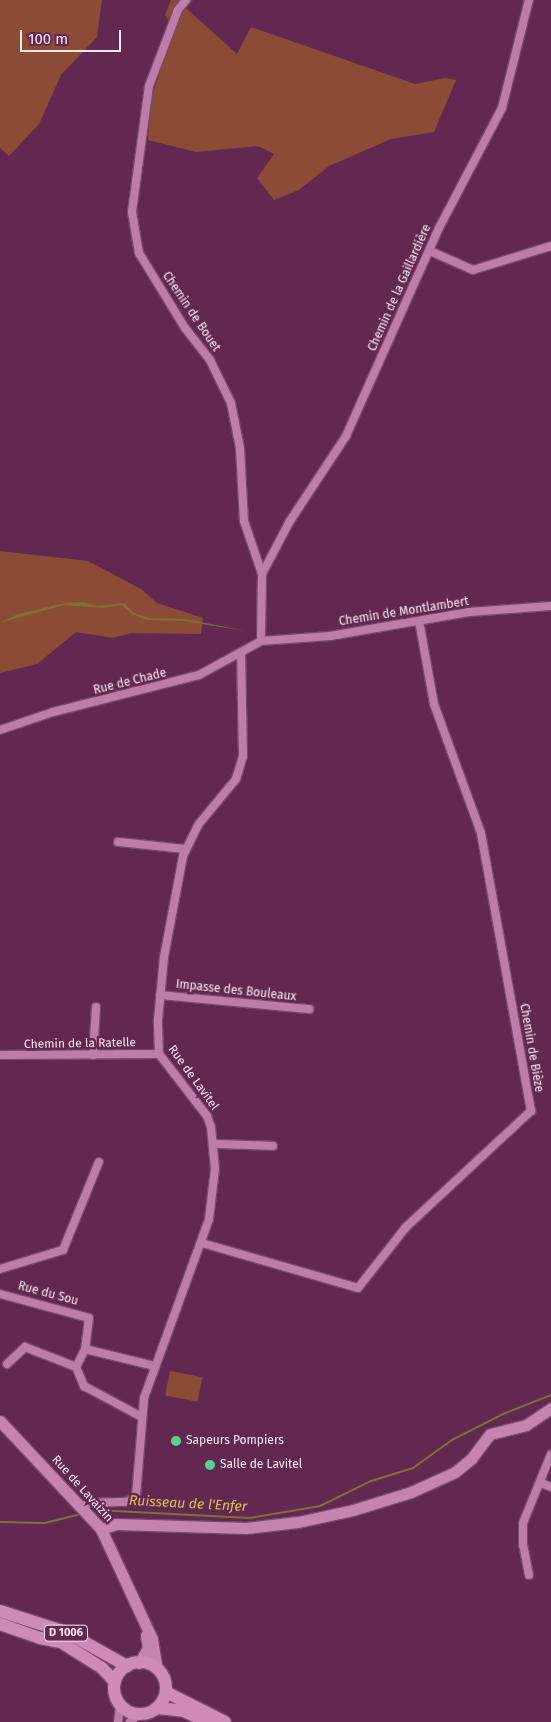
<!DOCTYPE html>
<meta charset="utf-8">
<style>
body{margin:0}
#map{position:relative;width:551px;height:1722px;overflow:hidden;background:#622852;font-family:"Fira Sans",sans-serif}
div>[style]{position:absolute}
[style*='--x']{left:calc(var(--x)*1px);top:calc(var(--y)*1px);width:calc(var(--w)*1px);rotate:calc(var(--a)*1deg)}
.green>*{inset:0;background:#8c4b35;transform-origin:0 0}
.water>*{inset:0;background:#7f722e}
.stream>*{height:2px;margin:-1px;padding:0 1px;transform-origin:1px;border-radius:1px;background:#7f722e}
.roads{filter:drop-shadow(1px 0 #784a6d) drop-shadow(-1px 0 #784a6d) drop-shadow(0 1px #784a6d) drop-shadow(0 -1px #784a6d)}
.street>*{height:8px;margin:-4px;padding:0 4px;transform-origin:4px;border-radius:4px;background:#bd7ca9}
.secondary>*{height:11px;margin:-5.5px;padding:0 5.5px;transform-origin:5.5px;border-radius:5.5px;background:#c683b1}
.primary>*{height:12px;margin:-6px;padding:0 6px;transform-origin:6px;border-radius:6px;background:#cf8ab9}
.primary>.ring{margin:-6px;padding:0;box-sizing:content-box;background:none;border:12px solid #cf8ab9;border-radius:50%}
.dots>*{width:14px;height:14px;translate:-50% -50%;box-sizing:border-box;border:2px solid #622852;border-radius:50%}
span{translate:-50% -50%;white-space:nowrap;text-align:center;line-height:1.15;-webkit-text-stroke:5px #622852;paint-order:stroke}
.shield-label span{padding:1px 4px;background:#622852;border:1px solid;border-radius:4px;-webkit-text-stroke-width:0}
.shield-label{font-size:11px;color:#ffe9f7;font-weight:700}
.street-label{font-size:12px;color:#ffe9f7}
.poi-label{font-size:12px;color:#ffe9f7}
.left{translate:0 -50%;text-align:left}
.water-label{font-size:14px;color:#dbc547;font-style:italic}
.scale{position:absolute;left:20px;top:30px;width:101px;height:22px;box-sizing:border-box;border:2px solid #ffe9f7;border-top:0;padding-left:6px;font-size:15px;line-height:18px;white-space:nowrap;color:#ffe9f7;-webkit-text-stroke:4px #622852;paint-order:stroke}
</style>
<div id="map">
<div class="green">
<i style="clip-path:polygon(0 0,102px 0,97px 37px,61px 75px,39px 124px,9px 156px,0 148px)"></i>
<i style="clip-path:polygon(171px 0,193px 0,186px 8px,237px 54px,251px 27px,415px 84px,445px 78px,456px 80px,434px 132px,391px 139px,329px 166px,299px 190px,274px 200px,257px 178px,274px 154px,258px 146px,196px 152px,148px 140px,150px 102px,175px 27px,165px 15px)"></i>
<i style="clip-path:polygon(0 551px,88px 561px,141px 589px,157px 603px,203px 618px,201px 634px,131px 633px,113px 638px,76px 632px,37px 664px,0 673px)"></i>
<i style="left:170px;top:1371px;width:33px;height:25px;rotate:11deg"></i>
</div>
<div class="water">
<i style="clip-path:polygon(84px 602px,97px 606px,124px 603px,134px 613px,149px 618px,185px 619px,246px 631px,184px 621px,147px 620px,132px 614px,122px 605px,102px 608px,64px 605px,0 623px,18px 614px,65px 603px)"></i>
</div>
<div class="stream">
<i style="--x:96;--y:1510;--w:154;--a:3"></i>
<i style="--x:250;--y:1518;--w:71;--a:-9.7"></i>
<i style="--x:320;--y:1506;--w:57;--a:-26.1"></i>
<i style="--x:371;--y:1481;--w:44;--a:-17.2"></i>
<i style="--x:413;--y:1468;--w:48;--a:-35.7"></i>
<i style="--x:452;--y:1440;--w:57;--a:-27"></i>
<i style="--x:503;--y:1414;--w:52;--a:-21.6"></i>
<i style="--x:0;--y:1522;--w:45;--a:1.3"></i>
<i style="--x:45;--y:1523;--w:34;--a:-14"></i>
</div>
<div class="roads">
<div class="street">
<i style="--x:186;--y:0;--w:13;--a:129"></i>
<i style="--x:178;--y:10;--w:81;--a:110.9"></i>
<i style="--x:149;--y:86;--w:127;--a:97.7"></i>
<i style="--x:132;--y:212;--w:42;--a:80.3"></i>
<i style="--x:139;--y:253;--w:88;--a:58.5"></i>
<i style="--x:185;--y:328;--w:41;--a:52"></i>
<i style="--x:210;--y:360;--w:48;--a:64"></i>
<i style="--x:231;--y:403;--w:46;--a:78.7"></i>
<i style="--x:240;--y:448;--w:73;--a:86.9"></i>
<i style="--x:244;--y:521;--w:56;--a:71.2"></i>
<i style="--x:262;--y:574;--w:67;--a:90.9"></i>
<i style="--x:430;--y:251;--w:47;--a:23.8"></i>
<i style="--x:473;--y:270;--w:82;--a:-17.1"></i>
<i style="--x:262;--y:574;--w:60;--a:-62.2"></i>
<i style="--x:290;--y:521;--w:102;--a:-56.6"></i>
<i style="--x:346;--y:436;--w:228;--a:-65.9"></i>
<i style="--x:439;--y:228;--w:136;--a:-62.3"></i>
<i style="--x:502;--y:108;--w:111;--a:-76"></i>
<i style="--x:0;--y:730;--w:56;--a:-18.8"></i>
<i style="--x:53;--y:712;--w:151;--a:-14.2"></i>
<i style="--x:199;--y:675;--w:71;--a:-28.7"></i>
<i style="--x:261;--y:641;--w:69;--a:-4.1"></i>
<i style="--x:330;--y:636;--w:141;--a:-9.8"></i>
<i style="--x:469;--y:612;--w:82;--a:-4.2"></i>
<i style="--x:118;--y:842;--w:68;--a:5.9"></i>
<i style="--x:160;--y:995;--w:150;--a:5.4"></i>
<i style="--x:0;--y:1055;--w:159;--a:-0.4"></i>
<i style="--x:93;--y:1055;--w:48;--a:-86.4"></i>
<i style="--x:214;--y:1144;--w:59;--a:1.9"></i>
<i style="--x:202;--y:1243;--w:162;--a:16.1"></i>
<i style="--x:358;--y:1288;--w:78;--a:-51.8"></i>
<i style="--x:406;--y:1227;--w:171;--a:-42.9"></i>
<i style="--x:531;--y:1111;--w:282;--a:-100.2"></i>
<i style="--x:481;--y:833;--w:137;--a:-110"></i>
<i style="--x:434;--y:704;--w:84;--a:-100.2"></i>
<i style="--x:0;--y:1269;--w:66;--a:-16.8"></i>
<i style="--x:63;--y:1250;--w:95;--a:-67.8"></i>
<i style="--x:0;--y:1294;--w:92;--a:15.1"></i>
<i style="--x:89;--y:1318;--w:31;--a:97"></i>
<i style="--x:7;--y:1364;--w:25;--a:-43"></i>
<i style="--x:25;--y:1347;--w:55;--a:21.4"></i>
<i style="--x:76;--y:1367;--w:21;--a:67"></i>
<i style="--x:84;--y:1386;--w:64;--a:28.2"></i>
<i style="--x:76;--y:1367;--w:20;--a:-63"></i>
<i style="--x:85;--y:1349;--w:72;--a:13.7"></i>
<i style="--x:541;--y:1483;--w:11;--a:22"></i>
<i style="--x:81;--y:1507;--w:10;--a:-24"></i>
<i style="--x:90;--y:1503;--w:37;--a:-2"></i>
<i style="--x:127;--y:1502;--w:11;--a:-34"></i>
<i style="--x:136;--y:1496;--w:98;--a:-85.3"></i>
<i style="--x:144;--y:1398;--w:190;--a:-70"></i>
<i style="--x:209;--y:1219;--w:50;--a:-83.2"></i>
<i style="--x:215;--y:1169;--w:42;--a:-95.4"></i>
<i style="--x:211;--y:1127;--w:12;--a:-110"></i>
<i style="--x:207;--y:1116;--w:78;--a:-127.7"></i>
<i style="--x:159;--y:1054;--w:34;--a:-92"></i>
<i style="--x:158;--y:1020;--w:63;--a:-84.6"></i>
<i style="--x:164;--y:957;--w:103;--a:-79.3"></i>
<i style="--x:183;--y:856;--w:34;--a:-64"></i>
<i style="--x:198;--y:825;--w:60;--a:-50.4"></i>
<i style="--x:236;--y:779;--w:24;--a:-73"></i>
<i style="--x:243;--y:756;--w:102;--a:-91.1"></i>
<i style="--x:529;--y:1575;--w:31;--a:-101"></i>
<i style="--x:523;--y:1545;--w:22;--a:-90"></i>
<i style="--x:523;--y:1523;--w:74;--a:-67.9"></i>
<i style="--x:118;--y:1722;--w:17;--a:-83"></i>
<i style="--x:130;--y:1722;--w:12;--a:-42"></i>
</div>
<div class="secondary">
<i style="--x:0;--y:1421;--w:148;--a:46.9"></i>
<i style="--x:101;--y:1529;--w:121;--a:65.1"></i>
<i style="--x:152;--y:1639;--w:30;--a:81"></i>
<i style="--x:101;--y:1529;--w:16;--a:-18"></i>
<i style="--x:116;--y:1524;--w:130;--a:1.8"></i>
<i style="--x:246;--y:1528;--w:52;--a:-6.6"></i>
<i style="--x:298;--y:1522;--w:56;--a:-12.3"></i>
<i style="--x:353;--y:1510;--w:61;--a:-17.2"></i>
<i style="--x:411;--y:1492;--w:48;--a:-24.4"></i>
<i style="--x:455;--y:1472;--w:21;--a:-39"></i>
<i style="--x:471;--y:1459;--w:31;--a:-53"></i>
<i style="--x:490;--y:1434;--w:37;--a:-14"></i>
<i style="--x:526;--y:1425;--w:30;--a:-34"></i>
<i style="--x:139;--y:1663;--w:17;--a:-59"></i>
<i style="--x:148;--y:1648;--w:13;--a:-99"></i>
</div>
<div class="primary">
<i style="--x:0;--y:1611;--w:71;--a:17.9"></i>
<i style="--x:68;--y:1633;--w:68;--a:29.2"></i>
<i style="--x:0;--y:1624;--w:42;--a:19.3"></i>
<i style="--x:40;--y:1638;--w:21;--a:11"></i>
<i style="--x:61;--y:1642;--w:49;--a:32.4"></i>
<i style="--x:102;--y:1668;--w:19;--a:47"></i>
<i class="ring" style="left:114px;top:1662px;width:40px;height:40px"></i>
<i style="--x:166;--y:1692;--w:66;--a:27"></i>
<i style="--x:157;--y:1708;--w:27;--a:6"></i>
<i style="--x:184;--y:1711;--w:26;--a:25"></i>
</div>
</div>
<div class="dots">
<i style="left:176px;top:1441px;background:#54d396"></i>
<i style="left:210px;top:1465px;background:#54d396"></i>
</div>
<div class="shield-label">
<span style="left:66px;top:1633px">D 1006</span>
</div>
<div class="street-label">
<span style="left:400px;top:288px;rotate:-66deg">Chemin de la Gaillardière</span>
<span style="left:191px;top:312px;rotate:56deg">Chemin de Bouet</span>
<span style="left:404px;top:612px;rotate:-9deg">Chemin de Montlambert</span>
<span style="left:130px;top:682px;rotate:-14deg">Rue de Chade</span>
<span style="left:236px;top:991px;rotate:6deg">Impasse des Bouleaux</span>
<span style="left:80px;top:1044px;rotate:-1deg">Chemin de la Ratelle</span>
<span style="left:531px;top:1048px;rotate:80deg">Chemin de Bièze</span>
<span style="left:193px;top:1078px;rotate:54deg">Rue de Lavitel</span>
<span style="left:48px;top:1294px;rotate:15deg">Rue du Sou</span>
<span style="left:82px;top:1489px;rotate:48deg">Rue de Lavaizin</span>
</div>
<div class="poi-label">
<span class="left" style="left:186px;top:1441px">Sapeurs Pompiers</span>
<span class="left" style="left:220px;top:1465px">Salle de Lavitel</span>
</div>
<div class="water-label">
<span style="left:188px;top:1504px;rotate:3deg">Ruisseau de l'Enfer</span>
</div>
<div class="scale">100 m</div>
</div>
